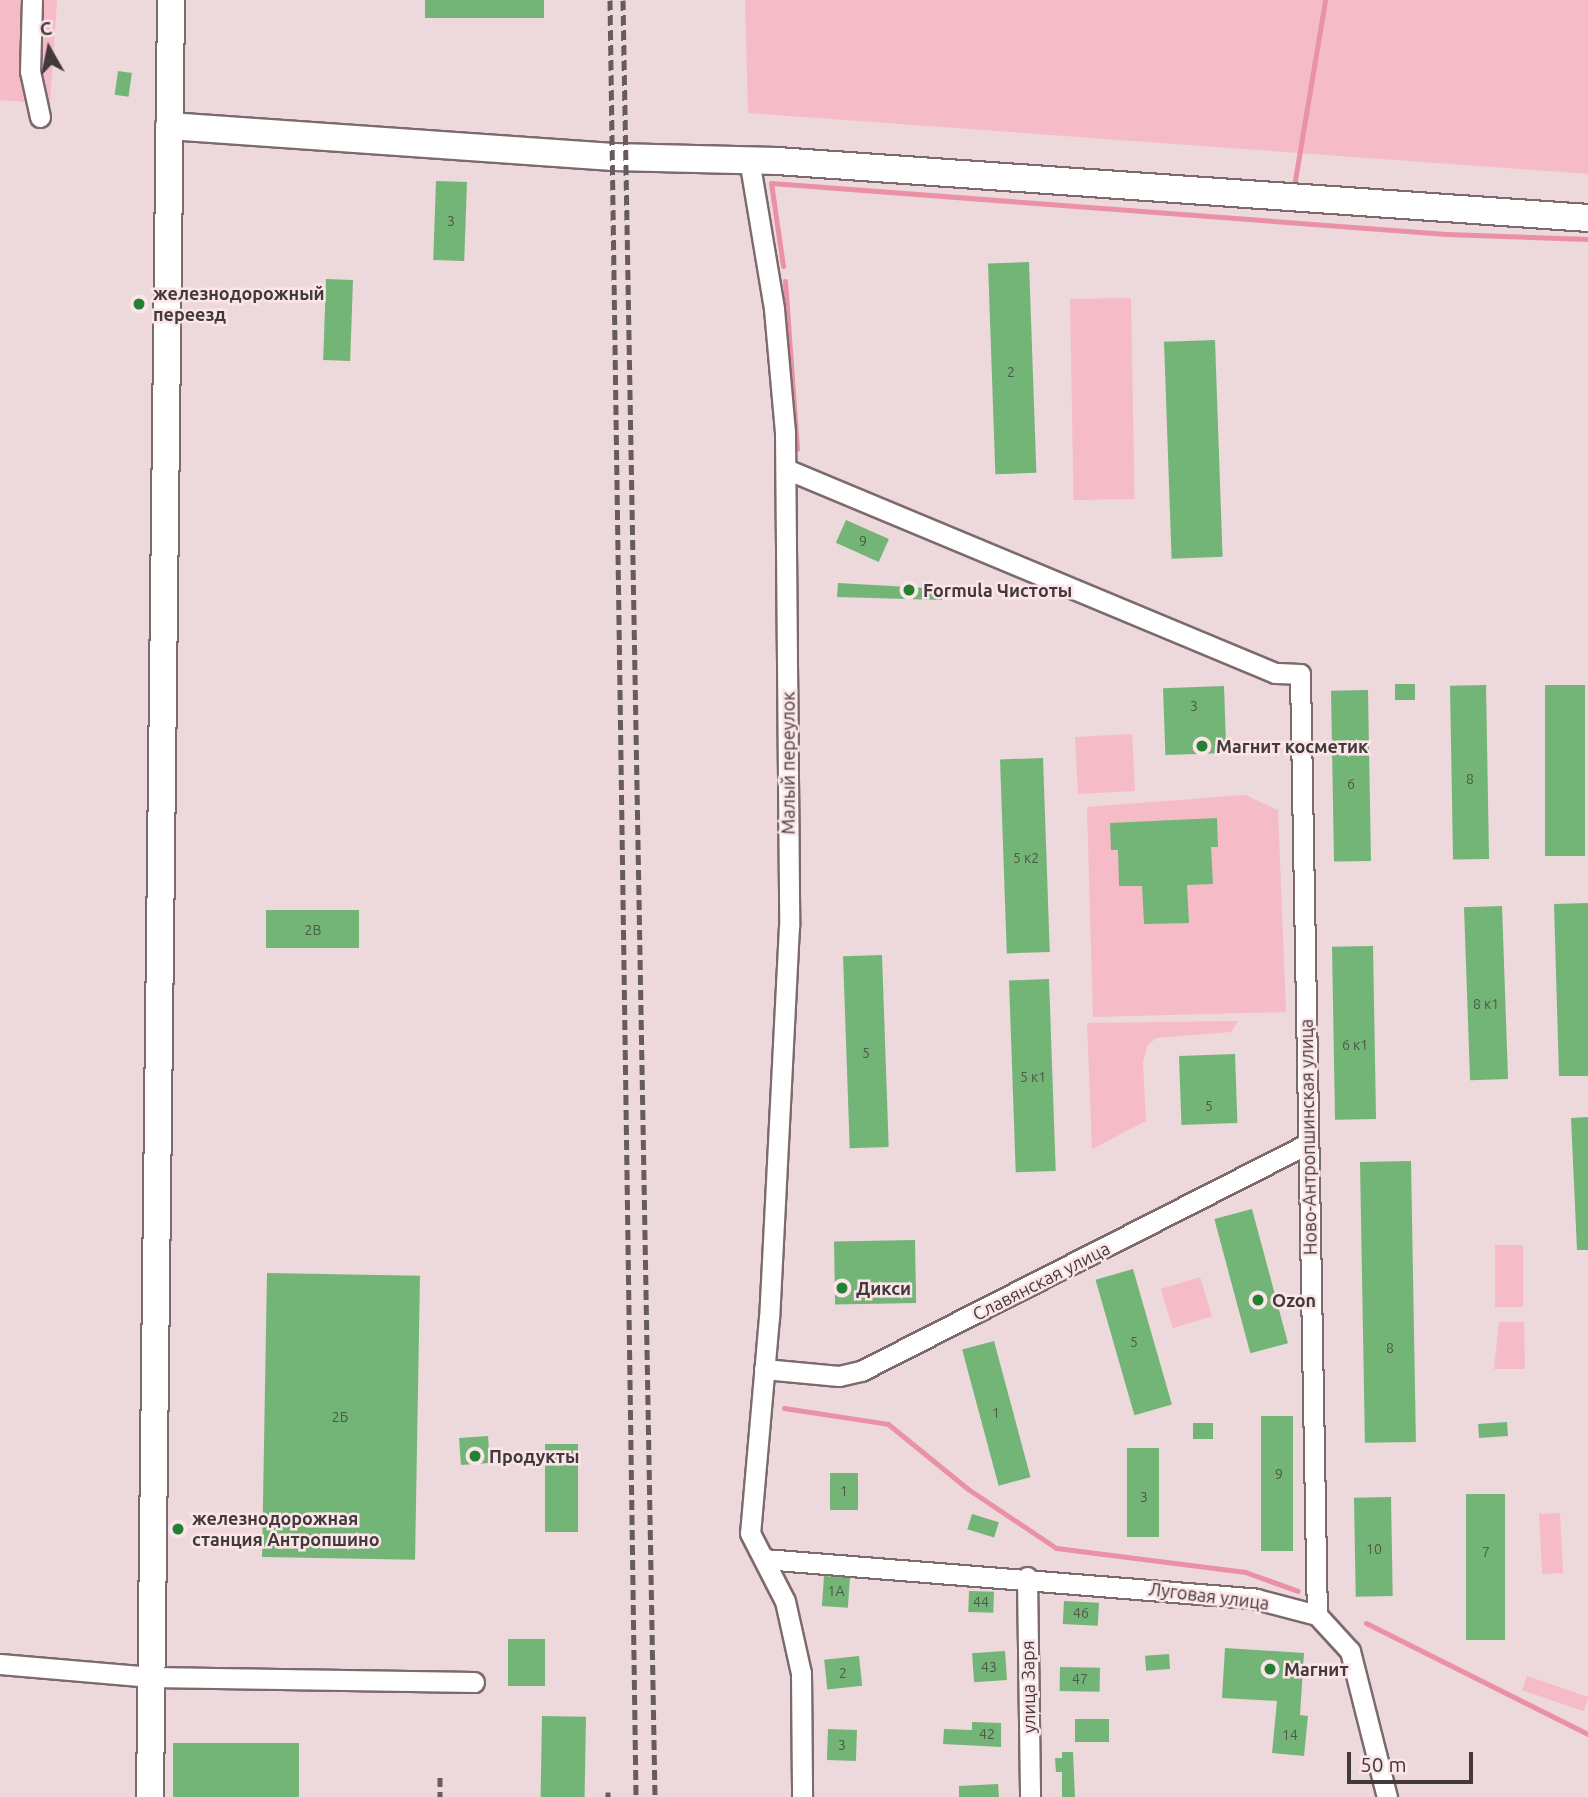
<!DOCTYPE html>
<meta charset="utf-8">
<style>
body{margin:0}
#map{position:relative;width:1588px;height:1797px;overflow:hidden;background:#edd8dc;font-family:Ubuntu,sans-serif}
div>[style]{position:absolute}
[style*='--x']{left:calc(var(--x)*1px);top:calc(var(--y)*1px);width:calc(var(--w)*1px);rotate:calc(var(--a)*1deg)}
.green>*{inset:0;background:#f5bbc7;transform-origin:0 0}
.stream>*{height:5px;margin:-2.5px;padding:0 2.5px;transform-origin:2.5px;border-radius:2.5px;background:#eb91a5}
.building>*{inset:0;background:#73b577;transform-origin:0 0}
.roads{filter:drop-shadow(2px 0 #7c6a6d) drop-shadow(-2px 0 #7c6a6d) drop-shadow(0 2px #7c6a6d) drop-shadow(0 -2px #7c6a6d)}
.street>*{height:19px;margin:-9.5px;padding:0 9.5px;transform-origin:9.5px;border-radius:9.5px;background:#fff}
.secondary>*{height:26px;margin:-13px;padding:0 13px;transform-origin:13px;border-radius:13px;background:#fff}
.rail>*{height:5px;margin-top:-2.5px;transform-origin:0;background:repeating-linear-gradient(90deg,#665b5d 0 10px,transparent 0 15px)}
.dots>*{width:19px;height:19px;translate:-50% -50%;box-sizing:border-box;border:4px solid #fbe5e9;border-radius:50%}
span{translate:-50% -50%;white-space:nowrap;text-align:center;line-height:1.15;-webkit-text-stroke:5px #fbe5e9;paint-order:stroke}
.number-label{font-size:14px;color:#4e5849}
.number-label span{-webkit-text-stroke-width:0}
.poi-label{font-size:18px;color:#41393a;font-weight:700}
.left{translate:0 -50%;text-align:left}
.street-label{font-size:18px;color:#41393a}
.north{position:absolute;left:14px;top:14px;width:70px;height:70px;-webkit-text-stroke:5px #fbe5e9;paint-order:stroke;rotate:351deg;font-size:19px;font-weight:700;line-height:28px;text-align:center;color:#41393a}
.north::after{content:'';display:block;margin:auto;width:24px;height:32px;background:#41393a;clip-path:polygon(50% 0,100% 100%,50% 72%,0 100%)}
.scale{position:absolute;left:1347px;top:1752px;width:126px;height:32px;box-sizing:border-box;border:4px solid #41393a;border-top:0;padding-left:9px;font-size:21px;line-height:24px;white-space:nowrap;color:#41393a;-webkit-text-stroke:5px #fbe5e9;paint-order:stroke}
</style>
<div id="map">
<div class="green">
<i style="clip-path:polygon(0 0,57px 0,50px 104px,0 100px)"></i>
<i style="clip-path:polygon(745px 0,1588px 0,1588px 174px,748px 113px)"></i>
<i style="left:1131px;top:298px;width:201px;height:61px;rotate:89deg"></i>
<i style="left:1132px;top:734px;width:57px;height:57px;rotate:87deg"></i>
<i style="clip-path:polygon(1245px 795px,1278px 810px,1286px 1012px,1093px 1017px,1087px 807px)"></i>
<i style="clip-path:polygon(1238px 1021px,1231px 1032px,1156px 1038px,1147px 1046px,1143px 1063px,1146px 1121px,1092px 1149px,1087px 1023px)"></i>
<i style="left:1495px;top:1245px;width:28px;height:62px"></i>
<i style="left:1200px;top:1277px;width:41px;height:41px;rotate:73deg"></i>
<i style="clip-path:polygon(1499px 1322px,1524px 1322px,1525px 1369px,1494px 1369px)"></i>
<i style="left:1560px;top:1513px;width:60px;height:21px;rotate:87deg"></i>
<i style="left:1527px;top:1676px;width:65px;height:15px;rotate:19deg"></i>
</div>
<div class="stream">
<i style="--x:1294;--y:186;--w:189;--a:-80.5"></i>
<i style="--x:783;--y:266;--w:84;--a:-98.2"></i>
<i style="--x:771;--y:183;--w:677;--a:4.32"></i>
<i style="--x:1446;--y:234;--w:142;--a:2"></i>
<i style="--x:785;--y:281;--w:168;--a:85.9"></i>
<i style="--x:784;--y:1408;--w:105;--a:8.7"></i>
<i style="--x:888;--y:1424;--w:103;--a:39.1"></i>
<i style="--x:968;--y:1489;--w:106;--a:33.8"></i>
<i style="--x:1056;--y:1548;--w:191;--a:7.2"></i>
<i style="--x:1245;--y:1572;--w:56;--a:19.7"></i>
<i style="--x:1366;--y:1623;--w:248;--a:26.6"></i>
</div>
<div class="building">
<i style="left:425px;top:0;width:119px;height:18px"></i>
<i style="left:118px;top:71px;width:14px;height:24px;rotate:8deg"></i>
<i style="left:436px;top:181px;width:31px;height:79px;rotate:2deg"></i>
<i style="left:1029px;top:262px;width:211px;height:41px;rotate:88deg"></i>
<i style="left:326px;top:279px;width:27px;height:81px;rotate:2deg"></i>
<i style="left:1215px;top:340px;width:217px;height:51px;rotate:88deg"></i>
<i style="left:846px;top:520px;width:47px;height:25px;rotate:24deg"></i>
<i style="clip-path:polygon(838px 583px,943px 589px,942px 600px,837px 597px)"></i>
<i style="left:1395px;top:684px;width:20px;height:16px"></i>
<i style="left:1486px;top:685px;width:174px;height:36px;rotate:89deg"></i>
<i style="left:1545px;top:685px;width:40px;height:171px"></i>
<i style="left:1224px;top:686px;width:67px;height:61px;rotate:88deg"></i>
<i style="left:1368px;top:690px;width:171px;height:37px;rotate:89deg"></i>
<i style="left:1043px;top:758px;width:194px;height:43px;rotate:88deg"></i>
<i style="clip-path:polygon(1217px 818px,1218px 847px,1211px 847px,1213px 884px,1187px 885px,1189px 923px,1144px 924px,1142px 886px,1119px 886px,1118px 850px,1111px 850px,1110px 823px)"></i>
<i style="clip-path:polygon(1588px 903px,1588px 1076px,1559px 1076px,1554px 904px)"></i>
<i style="left:1502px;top:906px;width:173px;height:38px;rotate:88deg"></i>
<i style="left:359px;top:910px;width:38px;height:93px;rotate:90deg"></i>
<i style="left:1373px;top:946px;width:173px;height:41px;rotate:89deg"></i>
<i style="left:882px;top:955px;width:192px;height:39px;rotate:88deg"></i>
<i style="left:1049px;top:979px;width:192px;height:40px;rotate:88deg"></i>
<i style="left:1235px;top:1054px;width:69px;height:56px;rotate:88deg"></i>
<i style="clip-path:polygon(1588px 1117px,1588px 1250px,1577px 1250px,1571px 1118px)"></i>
<i style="left:1411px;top:1161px;width:281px;height:51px;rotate:89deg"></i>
<i style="left:1252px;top:1209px;width:139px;height:39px;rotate:75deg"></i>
<i style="left:915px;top:1240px;width:63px;height:81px;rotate:89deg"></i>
<i style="left:1133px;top:1269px;width:141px;height:39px;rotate:74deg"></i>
<i style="left:267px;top:1273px;width:153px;height:284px;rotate:1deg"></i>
<i style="left:994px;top:1341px;width:141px;height:33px;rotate:75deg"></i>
<i style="left:1261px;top:1416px;width:32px;height:135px"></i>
<i style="left:1507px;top:1422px;width:14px;height:29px;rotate:86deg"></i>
<i style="left:1213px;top:1423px;width:16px;height:20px;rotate:90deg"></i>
<i style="left:488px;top:1436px;width:27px;height:29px;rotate:86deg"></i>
<i style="left:545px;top:1444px;width:33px;height:88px"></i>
<i style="left:1127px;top:1448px;width:32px;height:89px"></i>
<i style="left:830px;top:1473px;width:28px;height:37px"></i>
<i style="left:1466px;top:1494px;width:39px;height:146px"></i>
<i style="left:1391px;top:1497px;width:99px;height:37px;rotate:89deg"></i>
<i style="left:972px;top:1514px;width:28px;height:16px;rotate:17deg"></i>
<i style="left:824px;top:1576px;width:26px;height:30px;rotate:4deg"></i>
<i style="left:969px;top:1591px;width:25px;height:21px;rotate:2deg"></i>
<i style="left:1064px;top:1601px;width:35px;height:23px;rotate:3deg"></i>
<i style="left:508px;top:1639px;width:37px;height:47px"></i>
<i style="clip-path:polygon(1225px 1648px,1304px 1653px,1300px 1715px,1308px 1716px,1304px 1756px,1272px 1753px,1277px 1701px,1222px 1698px)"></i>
<i style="left:1005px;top:1651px;width:29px;height:33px;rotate:86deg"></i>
<i style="left:1169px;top:1654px;width:15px;height:24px;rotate:86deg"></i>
<i style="left:859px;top:1656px;width:30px;height:35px;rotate:84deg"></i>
<i style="left:1060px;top:1667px;width:40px;height:24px;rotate:1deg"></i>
<i style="left:542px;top:1716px;width:44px;height:81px;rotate:1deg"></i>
<i style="left:1109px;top:1719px;width:23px;height:34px;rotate:90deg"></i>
<i style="clip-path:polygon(972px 1722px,1001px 1723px,1001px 1747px,943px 1744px,944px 1729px,972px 1730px)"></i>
<i style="left:828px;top:1729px;width:29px;height:31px;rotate:2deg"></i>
<i style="left:299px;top:1743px;width:54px;height:126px;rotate:90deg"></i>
<i style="clip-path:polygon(1062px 1752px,1073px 1752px,1075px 1797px,1062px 1797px,1062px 1772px,1056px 1772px,1055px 1758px,1062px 1758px)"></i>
<i style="clip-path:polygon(998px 1784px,999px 1797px,959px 1797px,959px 1786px)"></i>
</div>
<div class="roads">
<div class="street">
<i style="--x:32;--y:0;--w:71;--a:91.6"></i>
<i style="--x:30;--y:71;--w:47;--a:77.7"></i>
<i style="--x:749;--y:159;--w:152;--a:80.5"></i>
<i style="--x:774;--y:309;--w:124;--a:84.9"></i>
<i style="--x:785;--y:433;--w:493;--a:89.5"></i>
<i style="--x:789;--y:926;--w:392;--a:92.9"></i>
<i style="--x:769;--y:1317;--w:217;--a:95"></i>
<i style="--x:750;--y:1533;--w:76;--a:62.8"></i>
<i style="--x:785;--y:1601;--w:74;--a:77.5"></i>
<i style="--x:801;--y:1673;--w:124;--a:89.5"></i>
<i style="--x:786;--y:469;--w:530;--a:22.64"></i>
<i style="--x:1275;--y:673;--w:25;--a:2"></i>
<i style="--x:1300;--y:674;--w:941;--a:88.97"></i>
<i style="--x:764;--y:1369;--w:75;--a:5.3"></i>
<i style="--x:839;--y:1376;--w:23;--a:-13"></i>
<i style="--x:861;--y:1371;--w:500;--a:-26.97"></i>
<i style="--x:764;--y:1559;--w:494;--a:4.6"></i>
<i style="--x:1256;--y:1599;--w:63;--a:14.7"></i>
<i style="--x:1317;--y:1615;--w:49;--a:47.5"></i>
<i style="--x:1350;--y:1651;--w:151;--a:75.8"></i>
<i style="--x:1027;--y:1577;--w:220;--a:89.2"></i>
<i style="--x:0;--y:1664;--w:152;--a:4.9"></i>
<i style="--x:151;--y:1677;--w:323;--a:0.9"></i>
</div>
<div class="secondary">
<i style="--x:169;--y:126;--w:445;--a:4"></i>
<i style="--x:613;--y:157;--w:164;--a:1.4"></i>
<i style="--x:777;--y:161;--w:813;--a:4.02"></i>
<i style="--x:150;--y:1797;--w:1797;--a:-89.33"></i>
</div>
</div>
<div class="rail">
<i style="--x:610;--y:0;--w:1797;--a:89.17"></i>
<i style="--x:623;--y:0;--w:1797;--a:88.98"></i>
<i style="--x:440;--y:1777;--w:20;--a:90"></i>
<i style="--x:608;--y:1797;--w:5;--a:-90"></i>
</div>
<div class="dots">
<i style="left:139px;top:304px;background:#248133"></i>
<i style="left:909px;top:590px;background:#248133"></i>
<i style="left:1202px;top:746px;background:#248133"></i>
<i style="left:842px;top:1288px;background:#248133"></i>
<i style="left:1258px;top:1300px;background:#248133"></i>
<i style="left:475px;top:1456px;background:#248133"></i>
<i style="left:178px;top:1529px;background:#248133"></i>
<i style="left:1270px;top:1669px;background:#248133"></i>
</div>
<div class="number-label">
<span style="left:451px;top:221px">3</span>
<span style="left:1011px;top:372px">2</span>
<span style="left:863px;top:541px">9</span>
<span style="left:1194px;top:706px">3</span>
<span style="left:1470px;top:779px">8</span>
<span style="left:1351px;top:784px">6</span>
<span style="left:1026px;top:858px">5 к2</span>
<span style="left:313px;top:930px">2В</span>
<span style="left:1486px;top:1004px">8 к1</span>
<span style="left:1355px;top:1045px">6 к1</span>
<span style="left:866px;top:1053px">5</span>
<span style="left:1033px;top:1077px">5 к1</span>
<span style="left:1209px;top:1106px">5</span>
<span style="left:1134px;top:1342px">5</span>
<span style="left:1390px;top:1348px">8</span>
<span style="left:996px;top:1413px">1</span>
<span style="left:340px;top:1417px">2Б</span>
<span style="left:1279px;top:1474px">9</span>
<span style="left:844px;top:1491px">1</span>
<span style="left:1144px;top:1497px">3</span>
<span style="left:1374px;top:1549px">10</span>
<span style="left:1486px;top:1552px">7</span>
<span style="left:836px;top:1591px">1А</span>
<span style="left:981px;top:1602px">44</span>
<span style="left:1081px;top:1613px">46</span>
<span style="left:989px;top:1667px">43</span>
<span style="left:843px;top:1673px">2</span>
<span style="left:1080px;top:1679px">47</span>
<span style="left:987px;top:1734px">42</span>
<span style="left:1290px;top:1735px">14</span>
<span style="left:842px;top:1745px">3</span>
</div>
<div class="poi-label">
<span class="left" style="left:153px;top:304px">железнодорожный<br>переезд</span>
<span class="left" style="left:923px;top:590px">Formula Чистоты</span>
<span class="left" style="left:1216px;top:746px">Магнит косметик</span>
<span class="left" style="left:856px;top:1288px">Дикси</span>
<span class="left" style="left:1272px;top:1300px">Ozon</span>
<span class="left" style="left:489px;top:1456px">Продукты</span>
<span class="left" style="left:192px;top:1529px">железнодорожная<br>станция Антропшино</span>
<span class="left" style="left:1284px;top:1669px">Магнит</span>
</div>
<div class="street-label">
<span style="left:788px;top:763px;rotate:-90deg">Малый переулок</span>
<span style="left:1308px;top:1137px;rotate:-91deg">Ново-Антропшинская улица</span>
<span style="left:1041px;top:1281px;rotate:-27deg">Славянская улица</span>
<span style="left:1209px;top:1596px;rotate:7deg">Луговая улица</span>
<span style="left:1028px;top:1687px;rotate:-91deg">улица Заря</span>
</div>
<div class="north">С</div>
<div class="scale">50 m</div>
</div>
